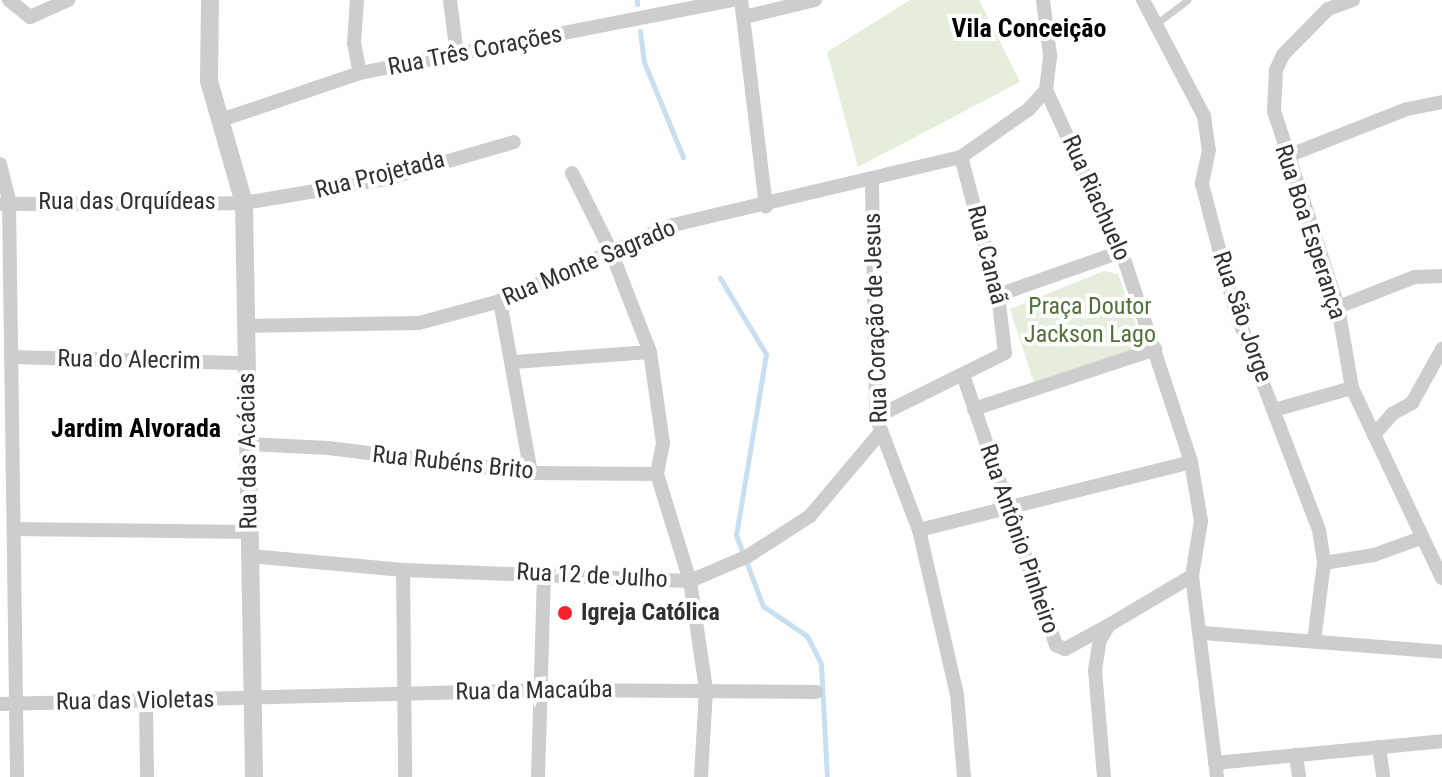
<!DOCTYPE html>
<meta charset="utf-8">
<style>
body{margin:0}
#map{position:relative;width:1442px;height:777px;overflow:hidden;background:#fff;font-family:"Roboto Condensed",sans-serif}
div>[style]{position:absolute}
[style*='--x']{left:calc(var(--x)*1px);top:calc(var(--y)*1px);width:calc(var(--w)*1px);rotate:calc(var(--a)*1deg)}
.green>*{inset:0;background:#e5eedc}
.stream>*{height:5px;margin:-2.5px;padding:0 2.5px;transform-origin:2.5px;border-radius:2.5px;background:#c7dff0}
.service>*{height:7px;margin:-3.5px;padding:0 3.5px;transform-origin:3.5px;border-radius:3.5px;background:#cdcdcd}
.minor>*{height:14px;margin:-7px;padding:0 7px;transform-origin:7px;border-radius:7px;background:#cdcdcd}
.tertiary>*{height:18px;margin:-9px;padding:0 9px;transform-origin:9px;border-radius:9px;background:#cdcdcd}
.dots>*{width:22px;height:22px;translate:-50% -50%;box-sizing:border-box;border:4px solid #fff;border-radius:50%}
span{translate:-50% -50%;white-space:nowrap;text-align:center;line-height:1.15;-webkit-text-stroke:8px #fff;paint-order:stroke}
.street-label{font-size:24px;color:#303030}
.park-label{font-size:24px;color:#517038}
.poi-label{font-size:24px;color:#303030;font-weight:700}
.left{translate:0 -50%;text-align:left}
.neighbourhood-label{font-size:26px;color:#000;font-weight:700}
</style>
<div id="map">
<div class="green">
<i style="clip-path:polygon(910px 0,979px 0,1020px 82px,858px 167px,827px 52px)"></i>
<i style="clip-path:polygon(1104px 271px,1118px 274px,1142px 341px,1137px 350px,1034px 383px,1010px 309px)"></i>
</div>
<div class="stream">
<i style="--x:637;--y:0;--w:4;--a:90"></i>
<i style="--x:640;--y:31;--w:31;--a:83"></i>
<i style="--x:644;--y:62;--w:103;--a:67.7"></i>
<i style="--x:720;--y:278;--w:89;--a:58.8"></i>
<i style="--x:766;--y:354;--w:183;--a:99.4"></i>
<i style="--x:736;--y:535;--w:76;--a:69.2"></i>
<i style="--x:763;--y:606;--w:53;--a:34.3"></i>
<i style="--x:807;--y:636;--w:31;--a:63"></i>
<i style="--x:821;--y:664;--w:113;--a:87"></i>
</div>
<div class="service">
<i style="--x:1157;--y:23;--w:38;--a:-37"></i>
</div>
<div class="minor">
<i style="--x:9;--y:0;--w:27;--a:39"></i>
<i style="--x:30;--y:17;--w:42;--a:-24.1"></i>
<i style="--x:357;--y:0;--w:43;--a:94"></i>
<i style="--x:354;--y:43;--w:31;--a:79"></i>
<i style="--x:450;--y:0;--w:55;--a:82.7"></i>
<i style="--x:741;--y:0;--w:208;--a:83.1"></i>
<i style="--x:1143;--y:0;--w:131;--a:62.3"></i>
<i style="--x:1204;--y:116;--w:34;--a:82"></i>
<i style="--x:1209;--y:150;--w:35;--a:102"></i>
<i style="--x:1202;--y:184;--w:130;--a:75.3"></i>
<i style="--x:1235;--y:310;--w:235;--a:69.1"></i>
<i style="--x:1319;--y:530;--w:33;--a:81"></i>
<i style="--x:1324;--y:563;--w:79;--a:97.3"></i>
<i style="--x:1353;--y:0;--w:27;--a:160"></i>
<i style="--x:1328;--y:9;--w:64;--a:134.4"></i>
<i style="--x:1283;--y:55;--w:17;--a:115"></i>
<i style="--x:1276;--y:70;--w:41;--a:92.8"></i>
<i style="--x:1274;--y:111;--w:206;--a:71.9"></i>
<i style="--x:1338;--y:307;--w:82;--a:80.2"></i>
<i style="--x:1352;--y:388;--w:210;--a:64.7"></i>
<i style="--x:744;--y:17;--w:73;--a:-13.5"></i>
<i style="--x:1046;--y:90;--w:192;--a:65.4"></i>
<i style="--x:1126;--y:265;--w:207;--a:71.7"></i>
<i style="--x:1191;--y:462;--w:60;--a:80.4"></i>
<i style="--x:1201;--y:521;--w:56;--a:99.3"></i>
<i style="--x:1192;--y:576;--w:203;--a:82.9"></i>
<i style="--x:221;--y:120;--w:147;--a:-18.7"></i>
<i style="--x:360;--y:73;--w:379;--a:-11.1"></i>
<i style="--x:1285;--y:157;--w:131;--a:-21.5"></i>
<i style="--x:1407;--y:109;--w:36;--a:-11"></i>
<i style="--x:0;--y:164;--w:38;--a:76"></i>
<i style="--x:9;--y:201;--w:576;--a:89.2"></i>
<i style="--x:572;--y:173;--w:85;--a:63.4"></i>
<i style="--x:610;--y:249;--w:110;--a:68.8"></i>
<i style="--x:650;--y:352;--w:92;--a:81.9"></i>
<i style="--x:663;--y:443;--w:32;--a:101"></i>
<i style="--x:657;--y:474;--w:112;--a:72.9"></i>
<i style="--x:690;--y:581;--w:110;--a:81.6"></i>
<i style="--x:706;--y:690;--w:87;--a:93.3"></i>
<i style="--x:872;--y:182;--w:235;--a:89"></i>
<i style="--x:876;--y:417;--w:121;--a:69.2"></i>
<i style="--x:919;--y:530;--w:169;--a:77"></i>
<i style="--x:957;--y:695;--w:82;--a:85.1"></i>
<i style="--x:2;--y:204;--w:242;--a:-0.2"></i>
<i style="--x:244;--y:203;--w:144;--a:-9.6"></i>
<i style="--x:386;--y:179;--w:133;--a:-16.1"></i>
<i style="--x:998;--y:295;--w:129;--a:-19.4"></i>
<i style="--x:500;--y:301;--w:175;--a:79.8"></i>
<i style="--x:1338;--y:307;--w:83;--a:-21.3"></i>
<i style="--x:1415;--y:277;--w:27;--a:-2"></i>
<i style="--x:246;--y:326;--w:173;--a:-1"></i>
<i style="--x:419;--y:323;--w:84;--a:-15.2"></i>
<i style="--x:500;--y:301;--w:185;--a:-23.9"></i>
<i style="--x:669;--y:226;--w:300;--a:-13.3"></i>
<i style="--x:961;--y:157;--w:83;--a:-35.2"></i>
<i style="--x:1029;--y:109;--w:25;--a:-48"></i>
<i style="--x:1046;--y:90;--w:35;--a:-83"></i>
<i style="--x:1050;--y:55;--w:55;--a:-97.3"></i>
<i style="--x:11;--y:357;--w:236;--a:1.5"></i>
<i style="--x:514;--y:362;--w:136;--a:-4.2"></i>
<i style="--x:963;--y:375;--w:286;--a:71"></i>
<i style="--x:1056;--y:645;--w:10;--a:24"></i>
<i style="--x:1065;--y:649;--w:50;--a:-28.6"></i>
<i style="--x:974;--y:409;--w:191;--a:-18.3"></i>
<i style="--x:1274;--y:410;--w:81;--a:-15.8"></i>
<i style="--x:876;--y:417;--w:144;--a:-26.4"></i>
<i style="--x:1005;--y:353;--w:58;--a:-96.9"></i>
<i style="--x:998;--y:295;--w:143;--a:-105"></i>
<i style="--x:1374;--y:435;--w:28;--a:-49"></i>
<i style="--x:1392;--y:414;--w:23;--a:-29"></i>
<i style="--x:1412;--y:403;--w:62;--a:-60.9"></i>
<i style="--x:248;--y:444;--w:80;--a:2.9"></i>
<i style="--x:328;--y:448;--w:205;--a:7"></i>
<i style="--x:531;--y:473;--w:126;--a:0.5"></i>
<i style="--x:14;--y:529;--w:236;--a:0.7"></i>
<i style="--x:919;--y:530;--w:280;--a:-14"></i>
<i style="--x:250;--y:556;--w:154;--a:5.2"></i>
<i style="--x:403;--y:570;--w:287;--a:2.2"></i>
<i style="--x:690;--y:581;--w:63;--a:-23.3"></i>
<i style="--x:748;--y:556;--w:74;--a:-32.8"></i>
<i style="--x:810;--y:516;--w:107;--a:-49.9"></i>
<i style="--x:1324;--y:563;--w:51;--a:-9.1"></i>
<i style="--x:1374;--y:555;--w:50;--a:-19.9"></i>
<i style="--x:403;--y:570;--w:207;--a:89.4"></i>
<i style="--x:1203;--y:633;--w:240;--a:4.5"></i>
<i style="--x:146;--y:702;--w:75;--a:89.2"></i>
<i style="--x:0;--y:704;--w:544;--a:-1.47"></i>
<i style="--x:544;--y:690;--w:272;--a:0.4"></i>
<i style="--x:1379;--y:747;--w:30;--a:82"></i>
<i style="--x:1296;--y:755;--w:22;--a:82"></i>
<i style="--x:1215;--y:763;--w:228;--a:-5.5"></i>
<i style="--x:538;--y:777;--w:204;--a:-88.3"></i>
<i style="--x:1104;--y:777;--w:107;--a:-94.8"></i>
<i style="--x:1095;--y:670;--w:30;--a:-81"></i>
<i style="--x:1100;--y:640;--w:17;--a:-59"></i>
<i style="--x:1109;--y:625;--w:96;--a:-30.6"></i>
</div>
<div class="tertiary">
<i style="--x:210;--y:0;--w:81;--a:90.7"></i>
<i style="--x:209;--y:81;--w:127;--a:74"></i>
<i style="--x:244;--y:203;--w:574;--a:89"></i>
</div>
<div class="dots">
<i style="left:565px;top:613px;background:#f7212d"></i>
</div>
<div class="street-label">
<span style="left:475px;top:51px;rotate:-11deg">Rua Três Corações</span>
<span style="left:380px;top:175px;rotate:-14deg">Rua Projetada</span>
<span style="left:1096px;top:198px;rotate:66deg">Rua Riachuelo</span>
<span style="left:127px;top:202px">Rua das Orquídeas</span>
<span style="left:1310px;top:232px;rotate:72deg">Rua Boa Esperança</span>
<span style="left:987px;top:255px;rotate:76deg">Rua Canaã</span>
<span style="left:589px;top:263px;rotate:-23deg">Rua Monte Sagrado</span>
<span style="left:1242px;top:317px;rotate:71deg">Rua São Jorge</span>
<span style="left:876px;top:318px;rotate:-92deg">Rua Coração de Jesus</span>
<span style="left:129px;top:360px;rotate:1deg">Rua do Alecrim</span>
<span style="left:248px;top:451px;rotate:-91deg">Rua das Acácias</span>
<span style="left:453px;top:463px;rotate:6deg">Rua Rubéns Brito</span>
<span style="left:1019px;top:539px;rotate:71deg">Rua Antônio Pinheiro</span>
<span style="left:592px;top:576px;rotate:3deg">Rua 12 de Julho</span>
<span style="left:534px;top:691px;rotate:-1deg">Rua da Macaúba</span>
<span style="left:135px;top:701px;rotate:-1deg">Rua das Violetas</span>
</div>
<div class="park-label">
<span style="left:1090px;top:321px">Praça Doutor<br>Jackson Lago</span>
</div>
<div class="poi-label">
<span class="left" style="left:581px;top:613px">Igreja Católica</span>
</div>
<div class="neighbourhood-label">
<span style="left:1029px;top:29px">Vila Conceição</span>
<span style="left:136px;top:429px">Jardim Alvorada</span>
</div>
</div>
